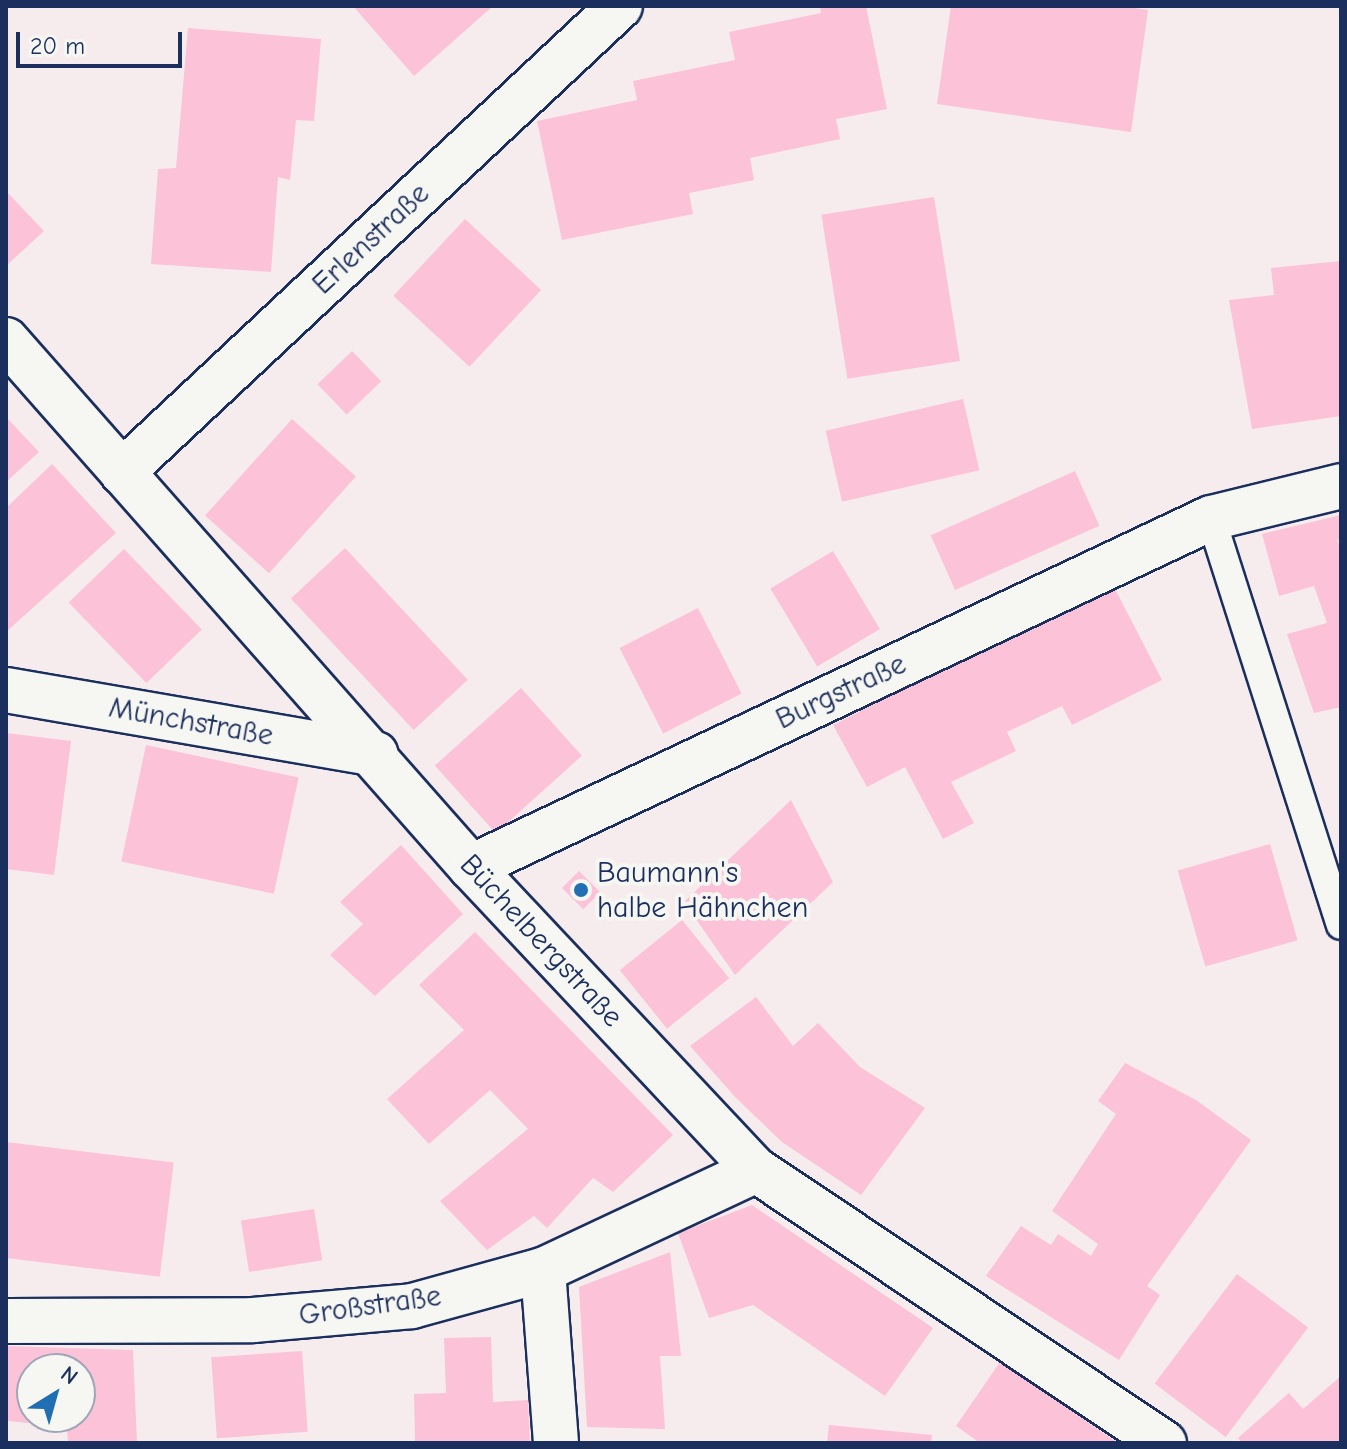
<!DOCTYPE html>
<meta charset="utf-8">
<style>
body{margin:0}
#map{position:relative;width:1347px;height:1449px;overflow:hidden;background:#f7eced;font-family:"Comic Neue",sans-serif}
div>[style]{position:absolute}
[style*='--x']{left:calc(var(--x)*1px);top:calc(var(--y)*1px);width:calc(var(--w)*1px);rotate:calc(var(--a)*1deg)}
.building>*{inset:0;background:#fbc2d8;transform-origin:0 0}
.roads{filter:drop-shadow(2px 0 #1b2f5e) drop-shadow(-2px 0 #1b2f5e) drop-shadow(0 2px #1b2f5e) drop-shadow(0 -2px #1b2f5e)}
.lane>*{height:28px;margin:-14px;padding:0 14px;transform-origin:14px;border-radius:14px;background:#f6f6f2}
.street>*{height:44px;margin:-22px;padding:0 22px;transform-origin:22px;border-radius:22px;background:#f6f6f2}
.dots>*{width:22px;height:22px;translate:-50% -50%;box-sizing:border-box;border:4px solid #f6f6f2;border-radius:50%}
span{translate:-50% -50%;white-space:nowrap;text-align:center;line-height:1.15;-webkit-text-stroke:8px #f6f6f2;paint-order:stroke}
.street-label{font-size:30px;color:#1b2f5e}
.poi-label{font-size:30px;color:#1b2f5e}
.left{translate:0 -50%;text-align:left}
.frame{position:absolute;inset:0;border:8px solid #1b2f5e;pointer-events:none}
.north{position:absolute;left:16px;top:1353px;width:80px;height:80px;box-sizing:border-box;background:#f6f6f2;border:2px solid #9ea6b7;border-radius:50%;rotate:37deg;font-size:22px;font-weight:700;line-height:32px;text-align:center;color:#1b2f5e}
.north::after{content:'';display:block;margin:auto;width:28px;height:36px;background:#1f6fb2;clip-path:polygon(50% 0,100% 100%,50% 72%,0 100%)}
.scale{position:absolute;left:16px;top:32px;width:166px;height:36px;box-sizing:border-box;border:4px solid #1b2f5e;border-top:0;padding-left:10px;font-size:24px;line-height:28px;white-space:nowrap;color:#1b2f5e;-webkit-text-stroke:6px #f6f6f2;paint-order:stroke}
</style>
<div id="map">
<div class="building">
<i style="clip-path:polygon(353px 6px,493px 6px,414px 76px)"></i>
<i style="clip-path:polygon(820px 6px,866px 6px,887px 109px,836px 119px,840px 139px,750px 158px,754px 180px,689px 193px,693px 214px,562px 240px,537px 121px,637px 100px,633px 81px,735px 60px,729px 32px,821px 13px)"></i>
<i style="clip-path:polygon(951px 6px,1121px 6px,1148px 10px,1131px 132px,937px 104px)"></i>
<i style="clip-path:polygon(188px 28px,321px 39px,314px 121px,296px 120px,290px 180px,278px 177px,271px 272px,151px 264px,158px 169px,176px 168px)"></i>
<i style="clip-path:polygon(6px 191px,44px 231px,6px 266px)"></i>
<i style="left:934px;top:197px;width:166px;height:114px;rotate:81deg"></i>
<i style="left:465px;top:219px;width:104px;height:105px;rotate:43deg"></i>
<i style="clip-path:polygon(1341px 261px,1341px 416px,1252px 429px,1229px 300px,1274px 295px,1271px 268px)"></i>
<i style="left:352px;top:351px;width:42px;height:48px;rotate:46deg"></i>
<i style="left:963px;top:399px;width:73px;height:141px;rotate:77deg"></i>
<i style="clip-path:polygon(6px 417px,39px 452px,6px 482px)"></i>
<i style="left:292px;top:419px;width:86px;height:130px;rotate:42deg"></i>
<i style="clip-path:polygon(52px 464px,116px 533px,6px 632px,6px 508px)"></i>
<i style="left:1075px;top:471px;width:60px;height:158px;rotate:66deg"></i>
<i style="clip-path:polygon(1341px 515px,1341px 545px,1337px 538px,1341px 553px,1341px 707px,1314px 713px,1287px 634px,1327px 623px,1314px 586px,1279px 596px,1262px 534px)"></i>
<i style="left:345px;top:548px;width:180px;height:74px;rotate:47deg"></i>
<i style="left:124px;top:549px;width:112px;height:77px;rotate:46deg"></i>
<i style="left:833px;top:551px;width:91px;height:73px;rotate:59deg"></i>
<i style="clip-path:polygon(1112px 583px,1162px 680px,1072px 725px,1062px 706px,1007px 732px,1016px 751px,951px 782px,974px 823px,943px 839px,905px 767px,867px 787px,833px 725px)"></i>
<i style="left:698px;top:608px;width:96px;height:88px;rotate:63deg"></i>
<i style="left:521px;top:688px;width:91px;height:116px;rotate:48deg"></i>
<i style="clip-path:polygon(6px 733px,71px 741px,54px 875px,6px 869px)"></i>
<i style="left:146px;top:745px;width:156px;height:119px;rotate:12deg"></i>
<i style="clip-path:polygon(791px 800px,833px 882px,735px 975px,684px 902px)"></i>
<i style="left:1270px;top:844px;width:100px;height:96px;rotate:74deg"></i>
<i style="clip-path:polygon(401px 845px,463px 914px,375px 996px,330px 955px,363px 924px,340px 902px)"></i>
<i style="left:579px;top:871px;width:30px;height:24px;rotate:45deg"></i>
<i style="left:682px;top:920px;width:75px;height:80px;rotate:51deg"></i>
<i style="clip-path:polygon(475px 932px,673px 1135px,613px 1192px,593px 1178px,547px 1228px,534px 1216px,487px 1250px,440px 1201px,528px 1129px,490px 1090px,429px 1144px,387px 1099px,464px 1030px,419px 985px)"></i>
<i style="clip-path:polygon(756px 997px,793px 1046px,818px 1023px,860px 1067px,925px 1108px,861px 1195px,782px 1142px,736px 1098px,690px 1046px)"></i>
<i style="clip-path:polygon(1125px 1063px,1196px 1100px,1251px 1140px,1147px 1286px,1160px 1295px,1119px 1360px,986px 1276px,1021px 1226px,1051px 1245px,1058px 1234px,1091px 1256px,1098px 1244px,1052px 1211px,1116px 1114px,1098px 1101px)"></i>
<i style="left:6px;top:1142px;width:169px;height:115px;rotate:7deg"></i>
<i style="clip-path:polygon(752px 1205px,933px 1328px,885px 1396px,753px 1305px,709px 1318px,678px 1233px)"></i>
<i style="left:314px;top:1209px;width:52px;height:74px;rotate:81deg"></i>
<i style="clip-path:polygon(670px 1252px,681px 1356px,660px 1356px,665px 1429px,587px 1427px,579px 1287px)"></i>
<i style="left:1237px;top:1274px;width:89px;height:137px;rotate:37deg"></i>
<i style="clip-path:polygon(491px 1337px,493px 1402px,528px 1400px,530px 1443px,415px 1443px,414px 1394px,446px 1393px,444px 1338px)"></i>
<i style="clip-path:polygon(evenodd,6px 1346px,133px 1350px,137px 1443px,68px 1443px,67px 1427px,8px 1421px,6px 1346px,32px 1369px,80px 1369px,80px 1417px,32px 1417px,32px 1369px)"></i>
<i style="left:302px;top:1351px;width:81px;height:91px;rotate:86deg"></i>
<i style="clip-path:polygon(1000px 1362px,1118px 1443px,980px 1443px,956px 1426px)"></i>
<i style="clip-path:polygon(1341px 1376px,1341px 1443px,1242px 1443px,1238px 1438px,1289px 1393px,1303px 1409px)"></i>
<i style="clip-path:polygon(829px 1425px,932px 1435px,931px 1443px,827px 1443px)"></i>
</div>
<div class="roads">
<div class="lane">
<i style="--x:1211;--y:518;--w:427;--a:72.3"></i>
</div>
<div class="street">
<i style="--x:6;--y:340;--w:703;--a:48.58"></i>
<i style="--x:471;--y:867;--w:416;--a:46.8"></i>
<i style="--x:756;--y:1170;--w:491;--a:33.8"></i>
<i style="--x:122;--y:472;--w:682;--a:-43.1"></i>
<i style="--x:6;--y:690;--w:375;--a:9.8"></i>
<i style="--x:471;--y:867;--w:818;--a:-25.25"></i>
<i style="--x:1211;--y:518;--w:134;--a:-13.8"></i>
<i style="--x:543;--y:1270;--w:173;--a:85.7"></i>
<i style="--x:6;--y:1321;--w:247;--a:-0.2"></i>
<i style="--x:253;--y:1320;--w:160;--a:-5"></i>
<i style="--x:412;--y:1306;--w:136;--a:-15.4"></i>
<i style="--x:543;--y:1270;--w:235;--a:-25.1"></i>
</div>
</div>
<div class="dots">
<i style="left:581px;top:890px;background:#1f6fb2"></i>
</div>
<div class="street-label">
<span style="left:371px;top:239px;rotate:-43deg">Erlenstraße</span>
<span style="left:841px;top:692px;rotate:-25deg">Burgstraße</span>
<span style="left:191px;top:722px;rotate:10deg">Münchstraße</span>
<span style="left:541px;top:941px;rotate:47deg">Büchelbergstraße</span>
<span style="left:370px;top:1306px;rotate:-8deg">Großstraße</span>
</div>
<div class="poi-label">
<span class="left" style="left:597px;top:890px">Baumann's<br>halbe Hähnchen</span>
</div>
<div class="frame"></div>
<div class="north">N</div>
<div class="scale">20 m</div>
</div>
